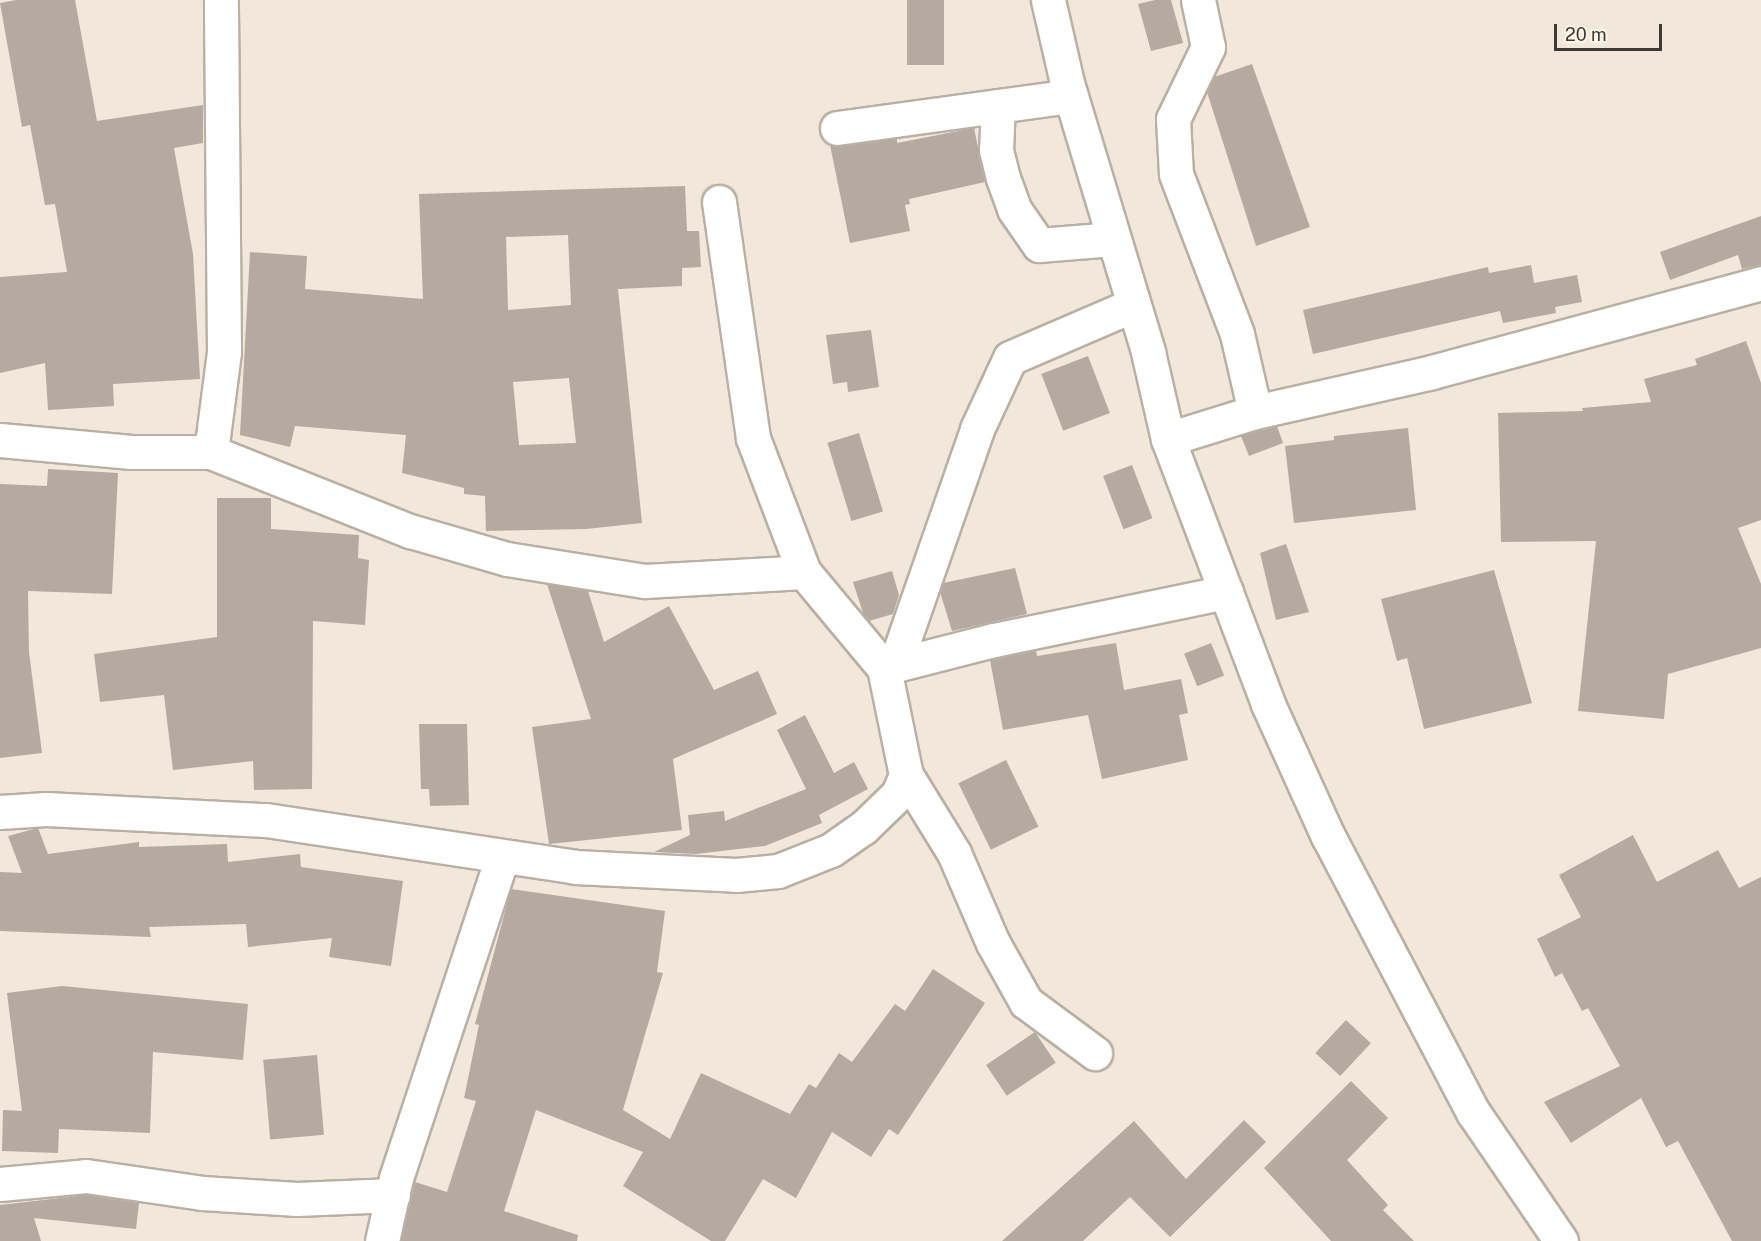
<!DOCTYPE html>
<style>
body{margin:0}
#map{position:relative;width:1761px;height:1241px;overflow:hidden;background:#f1e7db;font-family:"Public Sans",sans-serif}
div>[style]{position:absolute}
[style*='--x']{left:calc(var(--x)*1px);top:calc(var(--y)*1px);width:calc(var(--w)*1px);rotate:calc(var(--a)*1deg)}
.building>*{inset:0;background:#b4aa9f;transform-origin:0 0}
.roads{filter:drop-shadow(2px 0 #b9b0a4) drop-shadow(-2px 0 #b9b0a4) drop-shadow(0 2px #b9b0a4) drop-shadow(0 -2px #b9b0a4)}
.minor>*{height:33px;margin:-16.5px;padding:0 16.5px;transform-origin:16.5px;border-radius:16.5px;background:#fff}
.major>*{height:33px;margin:-16.5px;padding:0 16.5px;transform-origin:16.5px;border-radius:16.5px;background:#fff}
span{translate:-50% -50%;white-space:nowrap;text-align:center;line-height:1.15;-webkit-text-stroke:5px #fef5e9;paint-order:stroke}
.scale{position:absolute;left:1554px;top:24px;width:108px;height:27px;box-sizing:border-box;border:3px solid #3d3a35;border-top:0;padding-left:8px;font-size:18px;line-height:21px;white-space:nowrap;color:#3d3a35;-webkit-text-stroke:4px #fef5e9;paint-order:stroke}
</style>
<div id="map">
<div class="building">
<i style="clip-path:polygon(16px 0,75px 0,97px 121px,203px 105px,203px 143px,174px 148px,193px 254px,200px 379px,113px 384px,114px 406px,48px 410px,45px 363px,0 373px,0 277px,67px 272px,55px 204px,45px 205px,30px 125px,22px 127px,0 3px)"></i>
<i style="left:907px;top:0;width:37px;height:65px"></i>
<i style="clip-path:polygon(1155px 0,1171px 0,1183px 43px,1151px 51px,1138px 4px)"></i>
<i style="clip-path:polygon(1252px 64px,1310px 227px,1256px 246px,1207px 92px,1214px 77px)"></i>
<i style="clip-path:polygon(974px 128px,985px 182px,909px 199px,910px 204px,905px 205px,910px 231px,850px 243px,830px 145px,897px 139px,897px 143px)"></i>
<i style="clip-path:polygon(evenodd,685px 186px,687px 231px,699px 231px,701px 267px,682px 268px,682px 286px,618px 289px,642px 523px,586px 529px,486px 531px,485px 496px,464px 494px,464px 488px,402px 473px,406px 435px,295px 426px,290px 447px,240px 435px,250px 252px,307px 256px,305px 289px,423px 299px,419px 194px,685px 186px,568px 235px,571px 305px,508px 310px,506px 237px,568px 235px,685px 186px,569px 378px,576px 443px,519px 445px,513px 382px,569px 378px)"></i>
<i style="clip-path:polygon(1761px 216px,1761px 265px,1742px 269px,1738px 255px,1670px 280px,1660px 252px)"></i>
<i style="clip-path:polygon(1531px 265px,1534px 283px,1577px 275px,1582px 302px,1555px 307px,1556px 313px,1503px 323px,1500px 311px,1313px 354px,1303px 310px,1488px 267px,1489px 273px)"></i>
<i style="clip-path:polygon(871px 330px,879px 387px,848px 392px,847px 382px,833px 384px,826px 335px)"></i>
<i style="clip-path:polygon(1746px 341px,1761px 383px,1761px 520px,1738px 528px,1761px 584px,1761px 648px,1668px 674px,1664px 719px,1578px 711px,1596px 541px,1501px 542px,1498px 413px,1583px 411px,1582px 408px,1651px 402px,1644px 379px,1697px 365px,1695px 359px)"></i>
<i style="left:1088px;top:356px;width:61px;height:50px;rotate:69deg"></i>
<i style="clip-path:polygon(1277px 426px,1283px 443px,1249px 456px,1241px 436px)"></i>
<i style="clip-path:polygon(1408px 428px,1416px 510px,1294px 523px,1285px 446px,1334px 440px,1334px 436px)"></i>
<i style="left:859px;top:433px;width:82px;height:33px;rotate:73deg"></i>
<i style="left:1132px;top:465px;width:57px;height:31px;rotate:69deg"></i>
<i style="clip-path:polygon(48px 469px,118px 473px,112px 594px,28px 591px,29px 652px,42px 753px,0 758px,0 484px,47px 486px)"></i>
<i style="clip-path:polygon(217px 498px,271px 498px,271px 529px,359px 535px,358px 558px,369px 560px,365px 625px,313px 621px,312px 789px,254px 790px,253px 761px,173px 770px,164px 695px,100px 702px,94px 654px,217px 637px)"></i>
<i style="clip-path:polygon(1286px 544px,1309px 612px,1276px 620px,1260px 553px)"></i>
<i style="clip-path:polygon(1015px 568px,1027px 614px,952px 631px,940px 592px,943px 583px)"></i>
<i style="clip-path:polygon(1494px 570px,1532px 703px,1424px 729px,1407px 658px,1397px 661px,1381px 599px)"></i>
<i style="clip-path:polygon(892px 571px,899px 595px,893px 614px,869px 621px,863px 613px,853px 582px)"></i>
<i style="clip-path:polygon(547px 584px,588px 591px,604px 642px,669px 606px,714px 690px,758px 671px,777px 714px,673px 759px,682px 830px,549px 844px,532px 727px,591px 719px)"></i>
<i style="clip-path:polygon(1116px 643px,1124px 690px,1181px 679px,1188px 713px,1179px 715px,1188px 760px,1102px 779px,1088px 715px,1003px 730px,990px 660px,1036px 651px,1037px 656px)"></i>
<i style="left:1211px;top:643px;width:35px;height:29px;rotate:68deg"></i>
<i style="clip-path:polygon(805px 715px,834px 773px,854px 762px,868px 789px,819px 815px,822px 823px,765px 846px,696px 854px,654px 852px,690px 835px,688px 815px,724px 811px,725px 821px,806px 789px,777px 730px)"></i>
<i style="clip-path:polygon(419px 724px,467px 724px,469px 805px,430px 806px,429px 789px,421px 789px)"></i>
<i style="left:1006px;top:760px;width:74px;height:53px;rotate:64deg"></i>
<i style="clip-path:polygon(38px 828px,48px 854px,139px 842px,139px 847px,227px 844px,228px 862px,300px 854px,301px 867px,403px 881px,391px 966px,329px 957px,332px 938px,248px 947px,246px 924px,149px 927px,151px 937px,0 931px,0 872px,22px 873px,8px 836px)"></i>
<i style="clip-path:polygon(1633px 835px,1657px 882px,1718px 850px,1739px 888px,1761px 877px,1761px 1241px,1732px 1241px,1678px 1141px,1666px 1147px,1641px 1098px,1571px 1143px,1544px 1102px,1620px 1066px,1588px 1008px,1582px 1011px,1562px 973px,1555px 977px,1537px 939px,1581px 917px,1559px 875px)"></i>
<i style="clip-path:polygon(511px 889px,665px 911px,657px 972px,663px 973px,623px 1110px,670px 1139px,701px 1073px,790px 1114px,809px 1084px,816px 1088px,839px 1053px,852px 1062px,895px 1004px,905px 1011px,933px 969px,985px 1003px,898px 1135px,889px 1129px,871px 1157px,832px 1132px,796px 1198px,763px 1179px,725px 1241px,711px 1241px,623px 1186px,643px 1152px,536px 1110px,504px 1211px,578px 1235px,577px 1241px,401px 1241px,415px 1182px,447px 1192px,476px 1101px,464px 1098px,479px 1025px,475px 1024px)"></i>
<i style="clip-path:polygon(62px 986px,248px 1004px,243px 1060px,153px 1052px,150px 1133px,59px 1129px,58px 1153px,2px 1151px,3px 1110px,22px 1111px,7px 993px)"></i>
<i style="left:1346px;top:1020px;width:34px;height:45px;rotate:43deg"></i>
<i style="left:1035px;top:1032px;width:37px;height:59px;rotate:56deg"></i>
<i style="left:317px;top:1055px;width:80px;height:54px;rotate:85deg"></i>
<i style="clip-path:polygon(1351px 1081px,1388px 1118px,1347px 1160px,1388px 1205px,1383px 1210px,1414px 1241px,1331px 1241px,1264px 1168px)"></i>
<i style="clip-path:polygon(1244px 1120px,1266px 1142px,1170px 1237px,1130px 1197px,1083px 1241px,1002px 1241px,1134px 1121px,1186px 1179px)"></i>
<i style="clip-path:polygon(86px 1195px,139px 1203px,136px 1229px,34px 1218px,41px 1241px,0 1241px,0 1205px)"></i>
</div>
<div class="roads">
<div class="minor">
<i style="--x:1198;--y:0;--w:48;--a:78"></i>
<i style="--x:1208;--y:47;--w:80;--a:115.9"></i>
<i style="--x:1173;--y:119;--w:55;--a:86.9"></i>
<i style="--x:1176;--y:174;--w:171;--a:69.1"></i>
<i style="--x:1237;--y:334;--w:80;--a:77"></i>
<i style="--x:998;--y:106;--w:44;--a:92.6"></i>
<i style="--x:996;--y:150;--w:29;--a:76"></i>
<i style="--x:1003;--y:178;--w:33;--a:70"></i>
<i style="--x:1014;--y:209;--w:44;--a:55.2"></i>
<i style="--x:1039;--y:245;--w:74;--a:-4.6"></i>
<i style="--x:837;--y:128;--w:236;--a:-7.8"></i>
<i style="--x:719;--y:202;--w:238;--a:81.8"></i>
<i style="--x:753;--y:438;--w:143;--a:69.2"></i>
<i style="--x:804;--y:572;--w:125;--a:50.2"></i>
<i style="--x:884;--y:668;--w:109;--a:78.4"></i>
<i style="--x:906;--y:775;--w:92;--a:58.4"></i>
<i style="--x:954;--y:853;--w:98;--a:66.6"></i>
<i style="--x:993;--y:943;--w:68;--a:60.8"></i>
<i style="--x:1026;--y:1002;--w:86;--a:36.5"></i>
<i style="--x:1168;--y:439;--w:91;--a:-17.2"></i>
<i style="--x:1255;--y:412;--w:181;--a:-12.7"></i>
<i style="--x:1432;--y:372;--w:341;--a:-15.1"></i>
<i style="--x:0;--y:440;--w:132;--a:5.2"></i>
<i style="--x:131;--y:452;--w:80;--a:0"></i>
<i style="--x:211;--y:452;--w:214;--a:21.7"></i>
<i style="--x:410;--y:531;--w:101;--a:16.1"></i>
<i style="--x:507;--y:559;--w:140;--a:9.1"></i>
<i style="--x:645;--y:581;--w:159;--a:-3.2"></i>
<i style="--x:211;--y:452;--w:101;--a:-82.6"></i>
<i style="--x:224;--y:352;--w:352;--a:-90.5"></i>
<i style="--x:895;--y:665;--w:250;--a:-70.8"></i>
<i style="--x:977;--y:429;--w:78;--a:-65.1"></i>
<i style="--x:1010;--y:358;--w:134;--a:-23.3"></i>
<i style="--x:884;--y:668;--w:114;--a:-14.3"></i>
<i style="--x:994;--y:640;--w:237;--a:-11.7"></i>
<i style="--x:0;--y:812;--w:46;--a:-3.7"></i>
<i style="--x:46;--y:809;--w:220;--a:2.9"></i>
<i style="--x:266;--y:820;--w:313;--a:8.6"></i>
<i style="--x:575;--y:867;--w:161;--a:2.8"></i>
<i style="--x:736;--y:875;--w:42;--a:-5.4"></i>
<i style="--x:778;--y:871;--w:57;--a:-21.6"></i>
<i style="--x:831;--y:850;--w:39;--a:-35"></i>
<i style="--x:863;--y:828;--w:49;--a:-44.2"></i>
<i style="--x:898;--y:794;--w:21;--a:-67"></i>
<i style="--x:0;--y:1184;--w:86;--a:-5.3"></i>
<i style="--x:86;--y:1176;--w:117;--a:8.3"></i>
<i style="--x:202;--y:1193;--w:95;--a:3.6"></i>
<i style="--x:297;--y:1199;--w:96;--a:-2.4"></i>
<i style="--x:382;--y:1241;--w:65;--a:-77.5"></i>
<i style="--x:396;--y:1178;--w:337;--a:-71.7"></i>
</div>
<div class="major">
<i style="--x:1048;--y:0;--w:85;--a:77.1"></i>
<i style="--x:1067;--y:83;--w:281;--a:73.2"></i>
<i style="--x:1148;--y:352;--w:89;--a:77.1"></i>
<i style="--x:1168;--y:439;--w:283;--a:69.3"></i>
<i style="--x:1268;--y:704;--w:145;--a:65.6"></i>
<i style="--x:1328;--y:836;--w:312;--a:62.3"></i>
<i style="--x:1473;--y:1112;--w:156;--a:55.7"></i>
</div>
</div>
<div class="scale">20 m</div>
</div>
